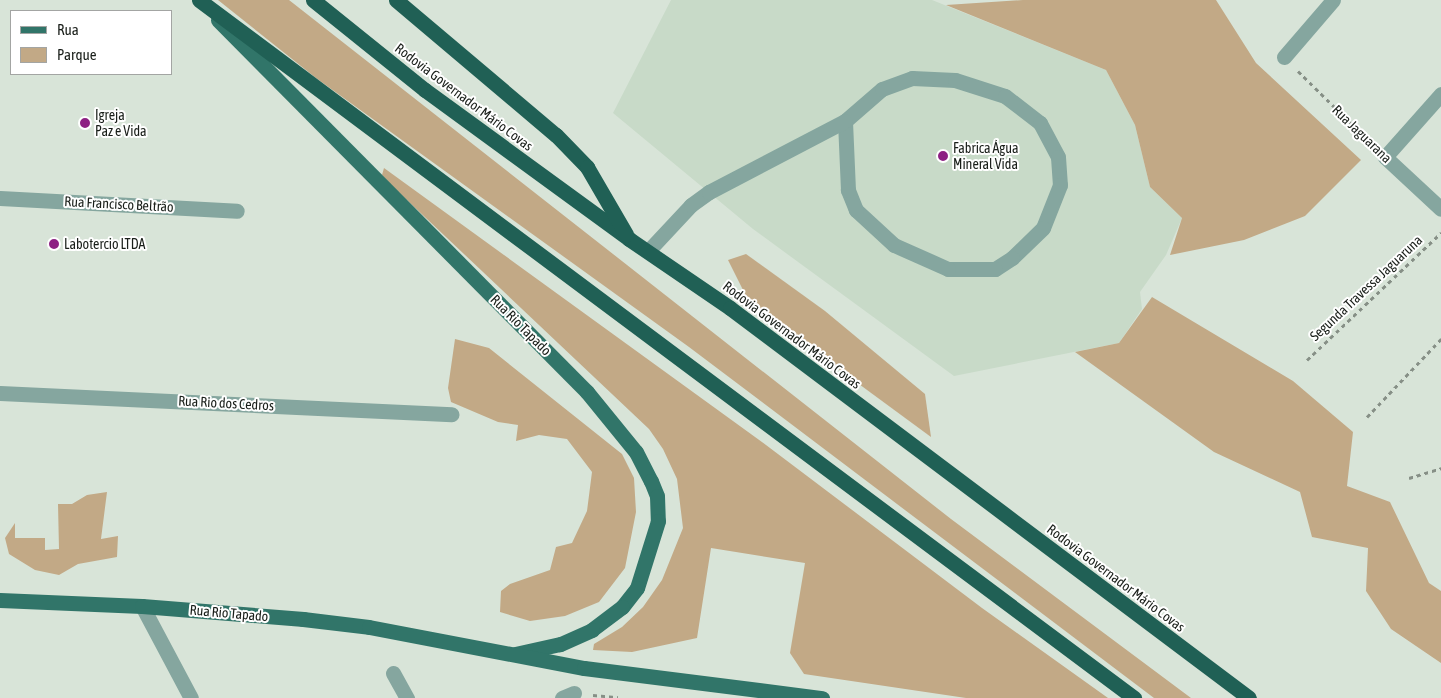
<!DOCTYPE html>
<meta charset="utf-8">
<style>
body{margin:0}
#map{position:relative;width:1441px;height:698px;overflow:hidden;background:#d8e4d8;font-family:"Asap Condensed",sans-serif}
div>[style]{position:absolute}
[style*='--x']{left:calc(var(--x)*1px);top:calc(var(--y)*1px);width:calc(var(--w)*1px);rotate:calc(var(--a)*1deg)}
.built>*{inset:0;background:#c8dac8}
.green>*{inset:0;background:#c2a986}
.path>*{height:3px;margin-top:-1.5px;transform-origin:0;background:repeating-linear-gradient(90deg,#868f86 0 4px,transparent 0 8px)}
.minor>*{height:15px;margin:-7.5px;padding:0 7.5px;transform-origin:7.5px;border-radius:7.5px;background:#85a69f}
.major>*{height:15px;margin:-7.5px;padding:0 7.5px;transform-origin:7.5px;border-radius:7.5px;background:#317569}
.highway>*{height:15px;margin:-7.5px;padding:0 7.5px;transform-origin:7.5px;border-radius:7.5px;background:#206055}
.dots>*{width:14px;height:14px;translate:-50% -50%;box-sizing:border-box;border:2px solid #fff;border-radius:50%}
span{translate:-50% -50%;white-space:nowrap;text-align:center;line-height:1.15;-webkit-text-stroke:4px #fff;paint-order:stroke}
.street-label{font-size:14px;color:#191e19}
.poi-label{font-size:14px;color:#191e19}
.left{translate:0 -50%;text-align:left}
.legend{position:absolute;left:10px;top:10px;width:162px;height:65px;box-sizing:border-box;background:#fff;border:1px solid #a3a5a3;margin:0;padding:6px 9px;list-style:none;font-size:15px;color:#191e19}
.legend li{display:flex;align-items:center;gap:10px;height:25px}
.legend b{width:25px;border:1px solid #a3a5a3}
</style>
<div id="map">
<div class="built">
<i style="clip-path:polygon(671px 0,932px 0,1106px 70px,1135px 125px,1150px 187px,1182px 218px,1166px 255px,1140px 292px,1142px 309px,1119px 343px,954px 376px,753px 229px,613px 113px)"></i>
</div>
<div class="green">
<i style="clip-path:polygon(218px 0,289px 0,951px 519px,1191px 698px,1154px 698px,689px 347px,316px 78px)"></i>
<i style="clip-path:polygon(1023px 0,1216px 0,1256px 63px,1361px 160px,1305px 216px,1244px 240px,1170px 255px,1182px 218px,1150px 187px,1135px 125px,1106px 70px,946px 5px)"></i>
<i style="clip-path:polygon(384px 168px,766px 445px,982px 608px,1108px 698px,966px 698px,804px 674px,790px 653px,805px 563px,711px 548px,697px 638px,632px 652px,593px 650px,594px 644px,622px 627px,643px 607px,662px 580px,683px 528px,677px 479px,663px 449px,649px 429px,391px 185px,382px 175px)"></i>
<i style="clip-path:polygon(746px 254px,825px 311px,925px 394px,931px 437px,750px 304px,728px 260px)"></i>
<i style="clip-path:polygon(1152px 297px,1293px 381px,1353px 432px,1347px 486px,1390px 502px,1429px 583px,1441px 591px,1441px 663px,1391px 629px,1366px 591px,1368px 548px,1312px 537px,1300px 492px,1214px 452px,1075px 352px,1119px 343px)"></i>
<i style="clip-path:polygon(455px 339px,489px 348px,622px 454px,634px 478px,636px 512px,625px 568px,599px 602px,565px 616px,530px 621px,500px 612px,501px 591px,510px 584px,550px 570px,556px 547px,572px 543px,587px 511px,592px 472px,567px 439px,539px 435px,516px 441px,518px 425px,498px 422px,451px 402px,448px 388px)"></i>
<i style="clip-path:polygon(107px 492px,101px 539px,118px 536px,117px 557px,78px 564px,59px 575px,35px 570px,9px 554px,5px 538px,15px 523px,15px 538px,45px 538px,45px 550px,59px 549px,58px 504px,72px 504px,87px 495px)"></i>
</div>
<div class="path">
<i style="--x:1298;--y:71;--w:101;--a:44.6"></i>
<i style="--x:1307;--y:360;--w:185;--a:-43.5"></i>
<i style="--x:1367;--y:417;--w:108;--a:-46.5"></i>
<i style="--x:1409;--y:478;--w:34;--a:-17"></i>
<i style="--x:593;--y:695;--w:25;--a:5"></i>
</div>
<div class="minor">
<i style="--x:1284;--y:57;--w:75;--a:-49.3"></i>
<i style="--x:912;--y:78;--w:43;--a:2.7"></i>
<i style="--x:955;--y:80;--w:52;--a:17.7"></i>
<i style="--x:1005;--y:96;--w:44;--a:37.6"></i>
<i style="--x:1040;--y:123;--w:38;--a:62"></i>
<i style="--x:1058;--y:157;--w:28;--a:86"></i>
<i style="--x:1060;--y:185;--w:46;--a:111.6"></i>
<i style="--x:1043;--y:228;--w:43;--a:135.9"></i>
<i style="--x:1012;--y:258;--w:20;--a:147"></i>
<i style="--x:995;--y:269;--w:47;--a:180"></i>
<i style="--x:948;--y:269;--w:59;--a:-156"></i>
<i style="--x:894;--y:245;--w:52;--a:-137.4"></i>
<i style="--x:856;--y:210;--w:22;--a:-112"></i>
<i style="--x:848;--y:190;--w:69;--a:-92.5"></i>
<i style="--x:845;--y:121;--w:49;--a:-40.9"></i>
<i style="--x:882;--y:89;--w:32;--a:-20"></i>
<i style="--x:1441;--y:94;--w:84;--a:131.6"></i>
<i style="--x:1385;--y:157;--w:76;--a:42.9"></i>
<i style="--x:0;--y:198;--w:237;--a:3.1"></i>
<i style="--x:648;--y:251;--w:63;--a:-46.9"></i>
<i style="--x:691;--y:205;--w:22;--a:-36"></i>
<i style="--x:709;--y:192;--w:153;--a:-27.6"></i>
<i style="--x:0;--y:393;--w:452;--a:2.7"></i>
<i style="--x:142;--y:606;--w:104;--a:62"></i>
<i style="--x:393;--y:673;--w:29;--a:61"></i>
<i style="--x:562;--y:698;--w:13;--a:-23"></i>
</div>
<div class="major">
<i style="--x:218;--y:20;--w:524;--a:45.23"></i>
<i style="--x:587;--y:392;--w:77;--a:50.8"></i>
<i style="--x:636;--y:452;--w:33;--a:63"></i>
<i style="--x:651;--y:481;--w:16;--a:68"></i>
<i style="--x:657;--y:496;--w:25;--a:88"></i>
<i style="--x:658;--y:521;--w:70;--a:107.4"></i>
<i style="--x:637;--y:588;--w:24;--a:128"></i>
<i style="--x:622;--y:607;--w:38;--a:143"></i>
<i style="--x:592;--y:630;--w:35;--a:156"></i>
<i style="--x:560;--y:644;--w:46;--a:167.5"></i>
<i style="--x:0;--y:600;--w:142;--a:2.4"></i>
<i style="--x:142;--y:606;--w:162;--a:4.6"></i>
<i style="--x:303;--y:619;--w:66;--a:6.9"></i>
<i style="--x:369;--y:627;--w:219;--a:10.8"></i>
<i style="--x:584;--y:668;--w:240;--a:7.2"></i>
</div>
<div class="highway">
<i style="--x:199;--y:0;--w:1167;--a:36.74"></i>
<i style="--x:313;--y:0;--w:144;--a:38.8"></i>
<i style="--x:425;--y:90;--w:253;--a:36.1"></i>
<i style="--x:629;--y:239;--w:122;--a:34.3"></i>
<i style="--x:730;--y:308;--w:649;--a:36.92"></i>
<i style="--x:396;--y:0;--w:209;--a:40.2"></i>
<i style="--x:556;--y:135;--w:45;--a:45.9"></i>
<i style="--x:587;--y:167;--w:78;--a:59.8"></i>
</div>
<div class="dots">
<i style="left:85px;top:123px;background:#8d2083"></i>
<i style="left:943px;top:156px;background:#8d2083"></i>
<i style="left:54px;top:244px;background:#8d2083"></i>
</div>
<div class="street-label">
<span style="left:464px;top:97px;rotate:37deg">Rodovia Governador Mário Covas</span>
<span style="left:1362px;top:134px;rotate:44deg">Rua Jaguarana</span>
<span style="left:119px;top:204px;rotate:3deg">Rua Francisco Beltrão</span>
<span style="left:1366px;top:288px;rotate:-43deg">Segunda Travessa Jaguaruna</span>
<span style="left:521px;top:325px;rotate:45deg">Rua Rio Tapado</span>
<span style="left:792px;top:335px;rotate:37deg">Rodovia Governador Mário Covas</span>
<span style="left:226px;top:403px;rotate:3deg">Rua Rio dos Cedros</span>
<span style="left:1116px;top:578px;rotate:37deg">Rodovia Governador Mário Covas</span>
<span style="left:229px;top:613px;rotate:5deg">Rua Rio Tapado</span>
</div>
<div class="poi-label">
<span class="left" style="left:95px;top:123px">Igreja<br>Paz e Vida</span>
<span class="left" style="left:953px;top:156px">Fabrica Água<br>Mineral Vida</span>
<span class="left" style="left:64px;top:244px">Labotercio LTDA</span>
</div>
<ul class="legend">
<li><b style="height:6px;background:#317569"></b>Rua</li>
<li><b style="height:14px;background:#c2a986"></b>Parque</li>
</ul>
</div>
